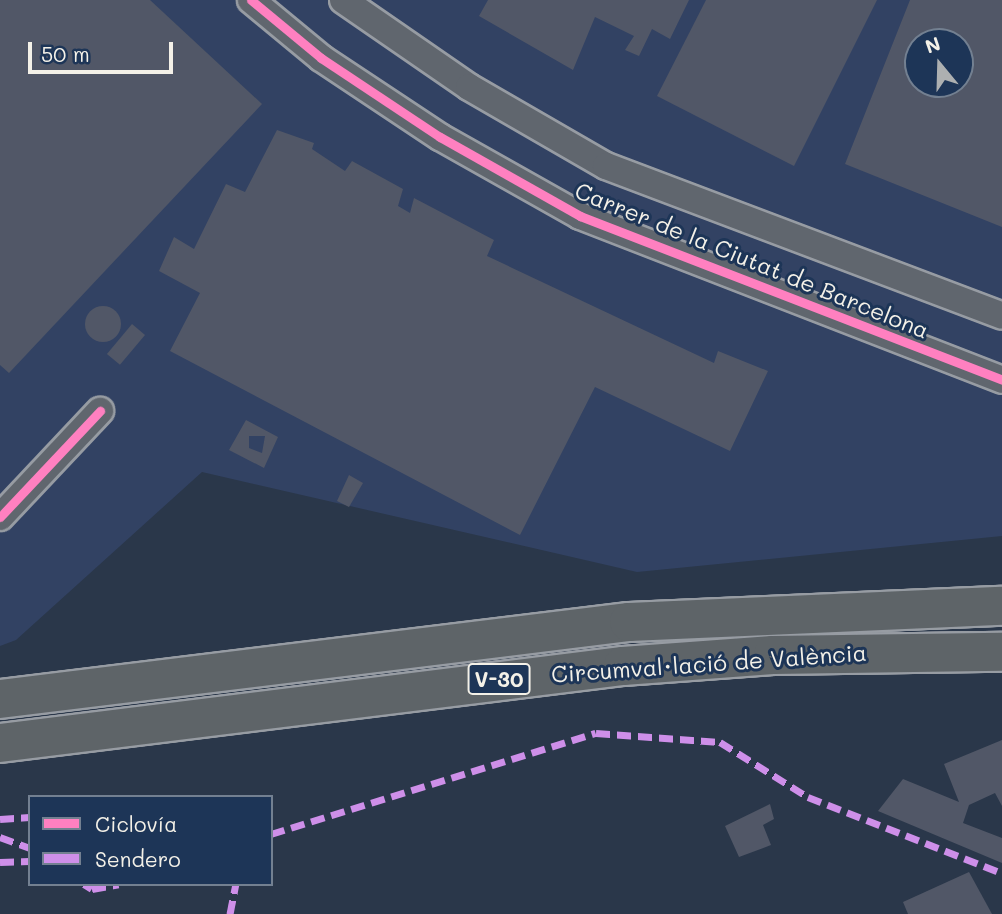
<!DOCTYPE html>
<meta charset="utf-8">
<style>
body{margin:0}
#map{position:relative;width:1002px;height:914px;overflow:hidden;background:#2a374a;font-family:Mali,sans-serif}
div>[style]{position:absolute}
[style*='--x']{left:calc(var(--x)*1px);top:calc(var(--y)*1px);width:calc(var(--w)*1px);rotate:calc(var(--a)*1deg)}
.built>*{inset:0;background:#324263}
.building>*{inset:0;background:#515767;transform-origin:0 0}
.round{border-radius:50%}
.roads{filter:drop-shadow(2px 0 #979ca3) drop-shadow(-2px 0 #979ca3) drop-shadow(0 2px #979ca3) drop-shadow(0 -2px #979ca3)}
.minor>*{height:26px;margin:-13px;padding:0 13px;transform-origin:13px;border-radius:13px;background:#60666e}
.highway>*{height:38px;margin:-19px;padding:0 19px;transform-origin:19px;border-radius:19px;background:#5e6468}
.quiet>*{height:7px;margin-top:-3.5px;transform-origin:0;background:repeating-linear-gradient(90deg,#ce8fe9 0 14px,transparent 0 21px)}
.cycleway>*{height:9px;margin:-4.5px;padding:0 4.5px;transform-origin:4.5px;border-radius:4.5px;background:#ff80c0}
span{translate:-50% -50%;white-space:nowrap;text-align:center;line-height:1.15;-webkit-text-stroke:6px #1d3557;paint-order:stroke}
.shield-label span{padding:2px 5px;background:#1d3557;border:2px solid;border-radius:5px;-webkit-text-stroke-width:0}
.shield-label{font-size:21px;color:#f4f1e8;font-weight:700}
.street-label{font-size:23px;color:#f4f1e8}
.legend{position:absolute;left:28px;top:795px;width:245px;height:91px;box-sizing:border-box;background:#1d3557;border:2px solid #738091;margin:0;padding:9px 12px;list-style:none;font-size:21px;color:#f4f1e8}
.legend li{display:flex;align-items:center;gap:14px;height:35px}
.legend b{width:35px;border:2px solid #738091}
.north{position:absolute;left:904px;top:28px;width:70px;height:70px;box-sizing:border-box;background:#1d3557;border:2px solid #738091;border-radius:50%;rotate:341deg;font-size:19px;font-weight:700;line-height:28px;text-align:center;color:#f4f1e8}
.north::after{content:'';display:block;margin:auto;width:24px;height:32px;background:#adb0b1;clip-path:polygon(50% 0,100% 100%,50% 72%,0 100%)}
.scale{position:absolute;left:28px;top:42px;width:145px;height:32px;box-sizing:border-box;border:4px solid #f4f1e8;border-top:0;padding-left:9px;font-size:21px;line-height:24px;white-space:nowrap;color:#f4f1e8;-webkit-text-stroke:5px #1d3557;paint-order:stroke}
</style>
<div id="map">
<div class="built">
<i style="clip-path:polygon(evenodd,0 0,1002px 0,1002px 536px,637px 572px,202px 472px,16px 640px,0 646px,0 0,918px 42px,960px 42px,960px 84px,918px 84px,918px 42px)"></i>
</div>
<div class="building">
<i style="clip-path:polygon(0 0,150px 0,262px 104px,9px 373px,0 365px)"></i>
<i style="clip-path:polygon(488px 0,689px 0,670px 39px,652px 29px,639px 56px,625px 50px,634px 36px,595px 17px,573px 70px,479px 16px)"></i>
<i style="clip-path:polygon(706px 0,877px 0,794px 166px,657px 96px)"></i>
<i style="clip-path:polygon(evenodd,910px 0,1002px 0,1002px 227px,845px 164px,910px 0,918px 42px,960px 42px,960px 84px,918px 84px,918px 42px)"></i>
<i style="clip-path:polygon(277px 130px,314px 143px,312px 149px,345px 171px,352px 161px,403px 189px,398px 206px,410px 213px,414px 198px,494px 240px,487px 256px,714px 363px,718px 351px,768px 371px,730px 451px,595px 387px,520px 535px,170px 351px,200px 293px,159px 271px,174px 237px,194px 249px,226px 184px,245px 192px)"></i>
<i class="round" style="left:85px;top:306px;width:36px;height:36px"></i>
<i style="left:132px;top:324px;width:17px;height:39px;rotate:40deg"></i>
<i style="clip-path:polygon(evenodd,246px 420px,278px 437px,264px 468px,229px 450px,246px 420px,249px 436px,265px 436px,262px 453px,249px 448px,249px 436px)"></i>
<i style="clip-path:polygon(349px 475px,363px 483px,349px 507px,337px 501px)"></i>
<i style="clip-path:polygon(1002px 740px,1002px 806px,995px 793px,969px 805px,963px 823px,1002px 838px,1002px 863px,878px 811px,903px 779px,959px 802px,944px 764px)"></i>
<i style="clip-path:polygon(770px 804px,774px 819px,763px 825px,771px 845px,739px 857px,725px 826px)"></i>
<i style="clip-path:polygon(969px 872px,992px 914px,908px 914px,903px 902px)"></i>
</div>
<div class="roads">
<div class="minor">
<i style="--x:251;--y:0;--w:91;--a:39.6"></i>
<i style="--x:321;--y:58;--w:143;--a:33.6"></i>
<i style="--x:440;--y:137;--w:161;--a:29.4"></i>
<i style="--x:580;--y:216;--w:453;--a:21.2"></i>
<i style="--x:343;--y:0;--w:153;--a:34.6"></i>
<i style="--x:469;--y:87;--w:158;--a:30"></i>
<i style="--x:606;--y:166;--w:423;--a:20.7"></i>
<i style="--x:0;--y:517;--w:146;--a:-46.7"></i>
</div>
<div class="highway">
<i style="--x:0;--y:699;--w:634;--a:-6.98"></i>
<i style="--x:629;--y:622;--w:373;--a:-2.5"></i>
<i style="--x:0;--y:743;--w:628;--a:-7.05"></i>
<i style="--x:623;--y:666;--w:150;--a:-4.2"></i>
<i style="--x:773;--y:655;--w:229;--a:-0.8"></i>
</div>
</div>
<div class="quiet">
<i style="--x:0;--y:819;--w:30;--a:-4"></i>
<i style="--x:271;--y:834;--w:340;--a:-17.3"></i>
<i style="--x:596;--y:733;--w:124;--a:4.2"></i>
<i style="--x:720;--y:742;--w:104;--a:32"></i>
<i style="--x:808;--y:797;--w:208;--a:21.4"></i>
<i style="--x:0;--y:837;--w:32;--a:20"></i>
<i style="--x:0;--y:862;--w:30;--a:-2"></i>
<i style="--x:84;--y:884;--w:9;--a:32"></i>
<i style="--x:92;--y:889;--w:27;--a:-10"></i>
<i style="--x:230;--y:914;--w:31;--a:-79"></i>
</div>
<div class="cycleway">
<i style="--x:251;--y:0;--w:91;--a:39.6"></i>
<i style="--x:321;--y:58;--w:143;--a:33.6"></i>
<i style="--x:440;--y:137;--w:161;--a:29.4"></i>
<i style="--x:580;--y:216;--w:453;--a:21.2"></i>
<i style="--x:0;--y:517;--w:146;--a:-46.7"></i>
</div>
<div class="shield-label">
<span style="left:499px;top:679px">V-30</span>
</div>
<div class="street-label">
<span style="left:752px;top:260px;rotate:22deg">Carrer de la Ciutat de Barcelona</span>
<span style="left:709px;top:663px;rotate:-4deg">Circumval·lació de València</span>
</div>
<ul class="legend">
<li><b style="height:9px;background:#ff80c0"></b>Ciclovía</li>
<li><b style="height:9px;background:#ce8fe9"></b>Sendero</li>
</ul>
<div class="north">N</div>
<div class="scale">50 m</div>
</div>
